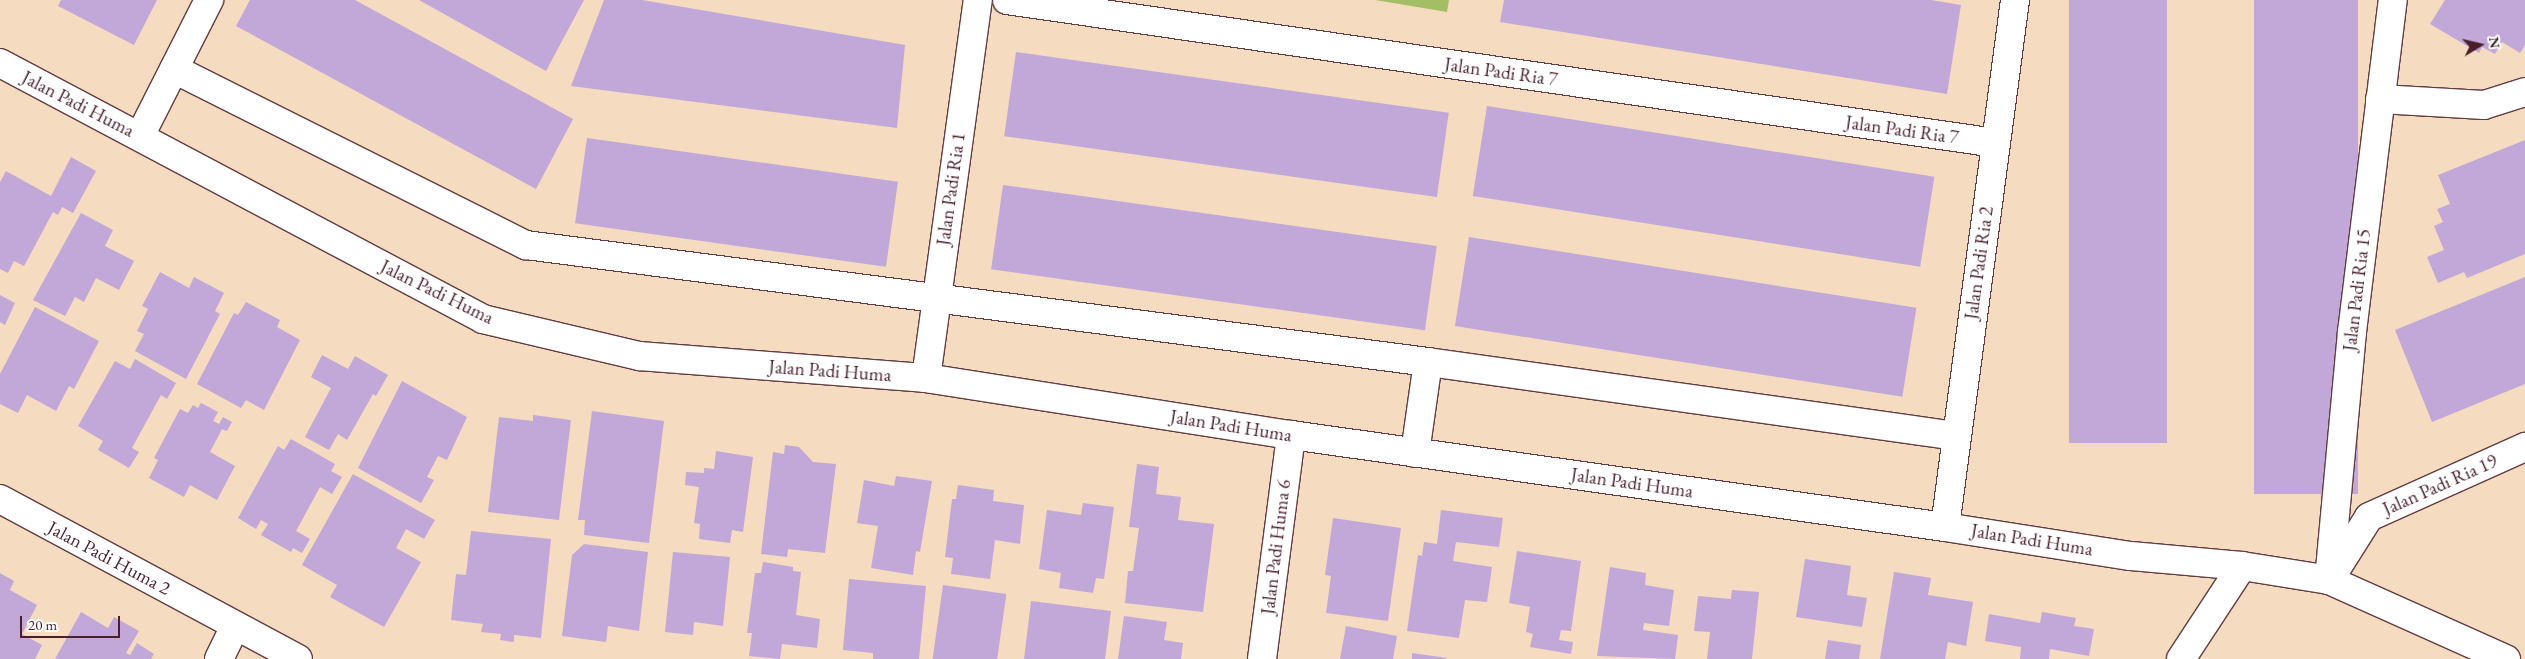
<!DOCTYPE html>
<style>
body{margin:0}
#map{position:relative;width:2525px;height:659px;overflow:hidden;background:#f5dbbf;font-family:"EB Garamond",serif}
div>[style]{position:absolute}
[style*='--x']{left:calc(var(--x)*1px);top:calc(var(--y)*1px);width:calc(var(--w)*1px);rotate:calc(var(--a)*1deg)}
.green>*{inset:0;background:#a3be64}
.building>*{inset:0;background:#c1a8d8;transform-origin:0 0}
.roads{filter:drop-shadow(1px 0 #643b41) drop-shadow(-1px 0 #643b41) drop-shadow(0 1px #643b41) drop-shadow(0 -1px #643b41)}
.street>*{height:28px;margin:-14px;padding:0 14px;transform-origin:14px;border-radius:14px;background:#fff}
span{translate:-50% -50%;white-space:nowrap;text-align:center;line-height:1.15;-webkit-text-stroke:4.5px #fff;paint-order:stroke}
.street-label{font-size:19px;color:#4a1f2b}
.north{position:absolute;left:2455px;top:20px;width:50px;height:50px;-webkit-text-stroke:4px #fff;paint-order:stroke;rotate:81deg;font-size:14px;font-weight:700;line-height:20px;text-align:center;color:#4a1f2b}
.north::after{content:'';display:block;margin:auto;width:18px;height:22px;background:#4a1f2b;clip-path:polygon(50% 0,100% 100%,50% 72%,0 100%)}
.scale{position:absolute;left:20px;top:616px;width:100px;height:22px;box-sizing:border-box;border:2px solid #4a1f2b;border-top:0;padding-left:6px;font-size:15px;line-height:18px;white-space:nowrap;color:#4a1f2b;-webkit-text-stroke:4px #fff;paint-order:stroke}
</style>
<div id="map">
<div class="green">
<i style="clip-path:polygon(1375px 0,1449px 0,1447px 12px)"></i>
</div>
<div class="building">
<i style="clip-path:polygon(61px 0,157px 0,134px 45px,58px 6px)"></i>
<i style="clip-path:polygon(250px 0,355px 0,573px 119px,536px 189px,236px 26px)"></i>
<i style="clip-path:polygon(419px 0,584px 0,546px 71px)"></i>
<i style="clip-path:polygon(604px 0,642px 0,905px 45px,897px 128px,571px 86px)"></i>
<i style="clip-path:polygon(1504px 0,1931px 0,1961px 5px,1947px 94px,1500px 22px)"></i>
<i style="left:2069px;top:0;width:98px;height:443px"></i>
<i style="left:2254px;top:0;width:104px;height:494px"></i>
<i style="clip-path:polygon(2445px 0,2525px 0,2525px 45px,2520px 53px,2502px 42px,2495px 54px,2482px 47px,2479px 53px,2430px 24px)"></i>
<i style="left:1016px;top:52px;width:437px;height:85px;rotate:8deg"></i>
<i style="left:1487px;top:106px;width:453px;height:91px;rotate:9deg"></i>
<i style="left:587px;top:138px;width:314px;height:86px;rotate:8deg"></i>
<i style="clip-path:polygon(2525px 140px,2525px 254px,2467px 278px,2464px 272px,2438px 283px,2427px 257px,2444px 250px,2434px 226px,2443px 222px,2437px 209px,2450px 204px,2438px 175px)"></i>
<i style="clip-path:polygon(71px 157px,96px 171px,73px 213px,62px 207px,58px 215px,53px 212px,24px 266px,14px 261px,8px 273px,0 269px,0 182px,6px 171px,51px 196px)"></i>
<i style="left:1003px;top:185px;width:438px;height:85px;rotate:8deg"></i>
<i style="clip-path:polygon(81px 213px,113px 230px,105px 246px,134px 261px,119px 290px,96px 278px,84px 302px,75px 297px,65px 316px,33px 300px)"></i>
<i style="left:1469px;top:237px;width:453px;height:90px;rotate:9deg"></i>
<i style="clip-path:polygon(160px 272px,189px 288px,194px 277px,224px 293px,215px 311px,220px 314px,186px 379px,135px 351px,144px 334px,137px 331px,148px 309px,142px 306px)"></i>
<i style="clip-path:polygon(2525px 277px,2525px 384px,2432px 422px,2395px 330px)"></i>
<i style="clip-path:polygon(0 295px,15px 303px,5px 325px,0 322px)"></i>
<i style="clip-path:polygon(246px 302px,280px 320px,277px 327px,300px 340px,264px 410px,246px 400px,241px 408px,197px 384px,234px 313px,238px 315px)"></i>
<i style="clip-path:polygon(35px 307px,99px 341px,74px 389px,69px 386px,56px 411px,27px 395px,18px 413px,0 404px,0 374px)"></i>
<i style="clip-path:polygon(322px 355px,348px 369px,355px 356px,388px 375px,376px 396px,373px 394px,347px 440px,338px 434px,329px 450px,305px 437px,331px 388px,311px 377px)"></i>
<i style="clip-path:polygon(135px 359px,176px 383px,167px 399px,161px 395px,132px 448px,139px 452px,129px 468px,98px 450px,103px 441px,78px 426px,115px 361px,130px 369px)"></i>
<i style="clip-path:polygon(402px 381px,467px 417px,447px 460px,438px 456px,427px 477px,434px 480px,421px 503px,358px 468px)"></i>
<i style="clip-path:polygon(201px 403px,218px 412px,213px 421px,219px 424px,223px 417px,232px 422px,227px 431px,222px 429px,210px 452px,235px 466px,217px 500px,190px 485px,184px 497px,149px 478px,158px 460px,154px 458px,180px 409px,188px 413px,193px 405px,198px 408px)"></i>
<i style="clip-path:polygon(592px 411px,664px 421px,649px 543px,584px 535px,585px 520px,578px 520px)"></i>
<i style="clip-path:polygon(533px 415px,571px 420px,559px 520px,488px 512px,499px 417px,533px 421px)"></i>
<i style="clip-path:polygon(291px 439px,335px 464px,331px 471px,342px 477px,332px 494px,320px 487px,296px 531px,310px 539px,302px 553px,293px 548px,291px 552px,261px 535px,268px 524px,261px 520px,256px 529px,238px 518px,278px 446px,284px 450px)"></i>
<i style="clip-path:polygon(785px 445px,799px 447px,813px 462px,836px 464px,825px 553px,788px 549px,787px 557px,761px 554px,773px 452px,784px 454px)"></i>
<i style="clip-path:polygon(716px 451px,753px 457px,743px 532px,732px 530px,730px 543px,699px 539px,700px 524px,694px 523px,699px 487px,685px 485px,686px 472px,704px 473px,704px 468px,714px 469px)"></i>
<i style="clip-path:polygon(1137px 464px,1159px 467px,1156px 494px,1181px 497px,1178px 520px,1214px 524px,1203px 612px,1125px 603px,1128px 571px,1133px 571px,1139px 528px,1129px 527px)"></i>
<i style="clip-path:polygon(353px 474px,435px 520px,424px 539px,406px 529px,396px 548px,421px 562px,384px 627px,330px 597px,337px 585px,302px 565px)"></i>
<i style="clip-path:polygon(896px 476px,932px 481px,920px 552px,916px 551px,913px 575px,871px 568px,878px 526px,857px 523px,864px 480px,894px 486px)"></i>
<i style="clip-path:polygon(958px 485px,994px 490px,993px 501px,1024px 505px,1020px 544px,995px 540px,990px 579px,951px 574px,953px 558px,945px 557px,952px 499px,956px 499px)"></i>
<i style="clip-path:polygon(1083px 503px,1114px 507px,1104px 579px,1096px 578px,1093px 593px,1059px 588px,1061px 573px,1039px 569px,1047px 510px,1081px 515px)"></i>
<i style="clip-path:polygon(1441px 510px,1503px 518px,1499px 547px,1456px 542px,1453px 561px,1492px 567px,1487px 602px,1465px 600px,1459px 638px,1407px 631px,1418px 555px,1422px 556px,1424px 542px,1437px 544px)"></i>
<i style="clip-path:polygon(1333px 518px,1401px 528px,1388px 621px,1326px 613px,1331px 576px,1325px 575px)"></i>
<i style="clip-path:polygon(471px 531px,551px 539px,541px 638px,514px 635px,514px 642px,500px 640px,501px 634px,481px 632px,483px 624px,451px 620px,456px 574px,466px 575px)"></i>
<i style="clip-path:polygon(584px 544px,648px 552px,639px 631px,608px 626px,606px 642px,562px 636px,572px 555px)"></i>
<i style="clip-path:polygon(1517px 551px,1581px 561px,1571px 631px,1561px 630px,1559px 640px,1573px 642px,1571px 654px,1530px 647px,1533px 634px,1526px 632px,1530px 607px,1509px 603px)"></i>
<i style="clip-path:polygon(673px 552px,730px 557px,723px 626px,694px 622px,693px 635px,665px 632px)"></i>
<i style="clip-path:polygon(1805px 559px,1851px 566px,1847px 595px,1867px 598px,1862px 627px,1796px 617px)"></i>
<i style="clip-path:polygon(763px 562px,793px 567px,793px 571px,801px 572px,796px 615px,820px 619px,817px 648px,782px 644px,780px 659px,749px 656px,752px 633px,747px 633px,755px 573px,761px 573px)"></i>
<i style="clip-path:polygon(1610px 567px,1646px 573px,1645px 585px,1674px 590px,1669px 626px,1644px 623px,1643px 630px,1678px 635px,1675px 659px,1597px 656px)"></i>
<i style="clip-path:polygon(1894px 572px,1931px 578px,1928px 595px,1973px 602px,1966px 646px,1948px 642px,1945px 659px,1880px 659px)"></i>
<i style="clip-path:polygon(0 573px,14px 581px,10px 590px,37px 605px,22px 634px,42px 645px,35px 659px,0 659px)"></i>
<i style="clip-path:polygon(849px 579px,926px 586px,919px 659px,873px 659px,873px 653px,843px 650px)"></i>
<i style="left:943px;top:585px;width:64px;height:75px;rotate:8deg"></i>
<i style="clip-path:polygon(1732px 590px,1759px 592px,1752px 659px,1707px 659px,1710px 632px,1694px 631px,1698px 596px,1731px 599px)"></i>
<i style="clip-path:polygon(1031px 601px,1111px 611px,1105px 659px,1024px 659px)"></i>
<i style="clip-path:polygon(81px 612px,108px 628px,114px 617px,139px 631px,126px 653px,130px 655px,137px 643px,154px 654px,151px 659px,55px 659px)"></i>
<i style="clip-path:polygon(2042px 612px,2076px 618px,2074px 626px,2094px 629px,2089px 656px,2050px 649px,2049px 659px,2020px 659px,2021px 647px,1985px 641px,1989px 614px,2040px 623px)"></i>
<i style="clip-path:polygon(1124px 616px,1167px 622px,1164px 640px,1183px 643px,1181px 659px,1118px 659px)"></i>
<i style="clip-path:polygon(1346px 626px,1397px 636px,1393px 659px,1340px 659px)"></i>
<i style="clip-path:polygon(1828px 640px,1861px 645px,1859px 659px,1825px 659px)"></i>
<i style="clip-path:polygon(1412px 653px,1447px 658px,1446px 659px,1412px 659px)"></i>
</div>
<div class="roads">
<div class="street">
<i style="--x:1007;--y:0;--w:999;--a:8.23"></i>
<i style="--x:0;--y:63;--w:547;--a:27.92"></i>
<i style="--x:483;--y:319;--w:161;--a:13.3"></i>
<i style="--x:640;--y:356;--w:287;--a:4.4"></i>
<i style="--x:926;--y:378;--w:369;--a:8.9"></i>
<i style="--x:1291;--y:435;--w:660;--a:8.01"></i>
<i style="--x:1945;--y:527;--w:188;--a:8.9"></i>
<i style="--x:2131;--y:556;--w:111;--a:5.1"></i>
<i style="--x:2242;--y:566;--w:88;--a:9.1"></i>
<i style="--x:2329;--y:580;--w:194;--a:24.1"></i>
<i style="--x:174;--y:69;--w:394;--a:26.6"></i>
<i style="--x:526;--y:245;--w:910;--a:7.39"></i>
<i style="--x:1428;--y:362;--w:533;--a:7.98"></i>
<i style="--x:2380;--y:99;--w:104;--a:3.3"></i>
<i style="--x:2484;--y:105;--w:43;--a:-17.6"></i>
<i style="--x:140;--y:136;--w:153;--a:-63.1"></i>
<i style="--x:926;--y:378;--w:382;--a:-82.2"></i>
<i style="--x:1415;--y:453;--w:92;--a:-81.9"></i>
<i style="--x:0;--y:499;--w:338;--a:28.2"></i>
<i style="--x:1945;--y:527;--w:532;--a:-82.43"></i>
<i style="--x:2333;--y:574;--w:67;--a:-57.7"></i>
<i style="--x:2369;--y:517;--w:171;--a:-24.2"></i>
<i style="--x:2329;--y:580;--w:249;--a:-84.7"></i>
<i style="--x:2352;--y:332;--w:335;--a:-83"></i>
<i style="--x:219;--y:659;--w:37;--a:-64"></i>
<i style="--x:1262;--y:659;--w:226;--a:-82.6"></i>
<i style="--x:2181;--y:659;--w:111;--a:-56.7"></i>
</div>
</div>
<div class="street-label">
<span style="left:1501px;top:72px;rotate:8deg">Jalan Padi Ria 7</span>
<span style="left:78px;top:104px;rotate:27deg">Jalan Padi Huma</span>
<span style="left:1902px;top:130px;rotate:8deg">Jalan Padi Ria 7</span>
<span style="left:951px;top:189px;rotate:-82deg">Jalan Padi Ria 1</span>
<span style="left:1979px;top:263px;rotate:-82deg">Jalan Padi Ria 2</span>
<span style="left:2357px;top:290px;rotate:-83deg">Jalan Padi Ria 15</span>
<span style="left:437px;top:292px;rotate:26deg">Jalan Padi Huma</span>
<span style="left:830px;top:371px;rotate:4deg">Jalan Padi Huma</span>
<span style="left:1231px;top:426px;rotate:9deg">Jalan Padi Huma</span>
<span style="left:1632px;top:483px;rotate:8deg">Jalan Padi Huma</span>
<span style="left:2440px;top:485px;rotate:-24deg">Jalan Padi Ria 19</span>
<span style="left:2032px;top:540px;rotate:9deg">Jalan Padi Huma</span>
<span style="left:1276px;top:547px;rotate:-83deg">Jalan Padi Huma 6</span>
<span style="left:109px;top:558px;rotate:28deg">Jalan Padi Huma 2</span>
</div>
<div class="north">N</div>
<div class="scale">20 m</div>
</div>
